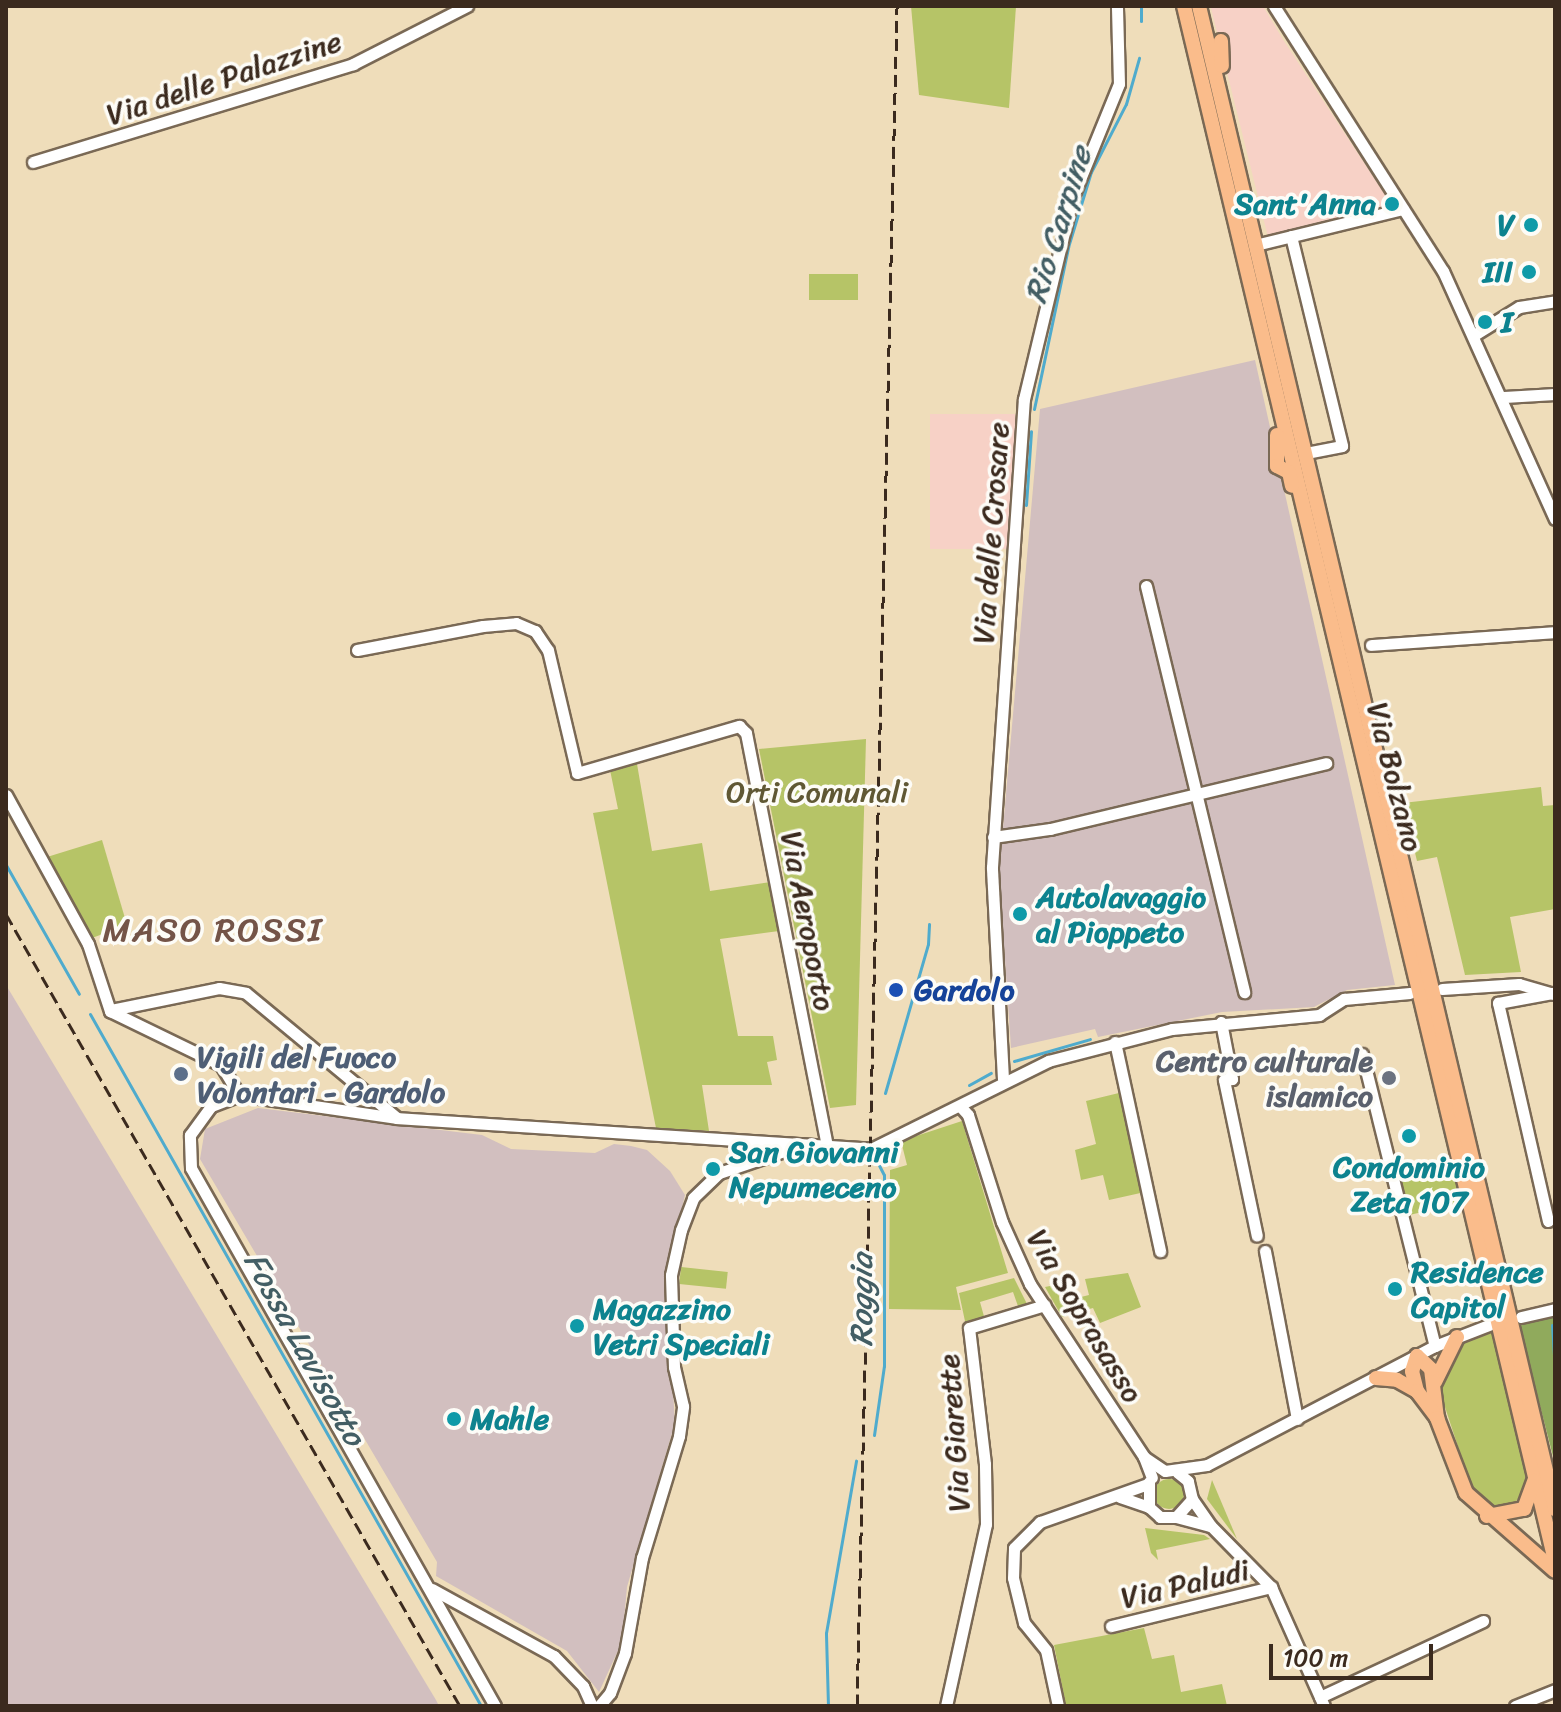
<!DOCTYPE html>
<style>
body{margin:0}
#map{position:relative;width:1561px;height:1712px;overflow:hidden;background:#efddba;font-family:Sriracha,sans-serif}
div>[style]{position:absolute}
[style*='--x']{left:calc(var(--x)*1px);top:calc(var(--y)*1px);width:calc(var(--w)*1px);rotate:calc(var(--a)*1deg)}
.built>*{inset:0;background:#f7d1c6;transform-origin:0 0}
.industrial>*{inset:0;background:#d2bfbf}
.green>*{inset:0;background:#b6c467;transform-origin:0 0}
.round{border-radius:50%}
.forest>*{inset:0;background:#90aa5c}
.stream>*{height:3px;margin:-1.5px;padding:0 1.5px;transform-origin:1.5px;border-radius:1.5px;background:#4fabcd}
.roads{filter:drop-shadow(2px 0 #7a6955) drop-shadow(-2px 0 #7a6955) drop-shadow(0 2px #7a6955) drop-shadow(0 -2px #7a6955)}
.minor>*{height:11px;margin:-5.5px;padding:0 5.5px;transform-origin:5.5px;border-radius:5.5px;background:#fff}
.major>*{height:14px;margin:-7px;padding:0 7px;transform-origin:7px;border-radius:7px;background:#fabc8b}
.rail>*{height:3px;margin-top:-1.5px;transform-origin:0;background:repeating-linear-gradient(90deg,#3b2a1e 0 12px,transparent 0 18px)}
.dots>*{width:22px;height:22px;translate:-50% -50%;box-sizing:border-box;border:4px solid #fdfcf7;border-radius:50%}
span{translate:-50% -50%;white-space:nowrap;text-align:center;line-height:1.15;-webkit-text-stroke:7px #fdfcf7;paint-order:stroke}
.street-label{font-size:30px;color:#3b2a1e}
.culture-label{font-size:30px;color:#0d838f;font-weight:700}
.right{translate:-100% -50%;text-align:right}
.left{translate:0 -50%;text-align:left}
.park-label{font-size:30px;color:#605834}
.transit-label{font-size:30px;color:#164399;font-weight:700}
.service-label{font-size:30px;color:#4e5e75;font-weight:700}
.worship-label{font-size:30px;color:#5b616d;font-weight:700}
.water-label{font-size:32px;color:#435e64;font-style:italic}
.quarter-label{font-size:34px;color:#745448;letter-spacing:2px}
.frame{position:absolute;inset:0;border:8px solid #3b2a1e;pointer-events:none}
.scale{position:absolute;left:1269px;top:1644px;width:164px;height:36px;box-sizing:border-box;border:4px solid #3b2a1e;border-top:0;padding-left:10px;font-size:24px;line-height:28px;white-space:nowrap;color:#3b2a1e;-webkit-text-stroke:6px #fdfcf7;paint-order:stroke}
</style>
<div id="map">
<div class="built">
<i style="clip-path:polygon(1263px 6px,1282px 38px,1393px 207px,1268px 237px,1211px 8px)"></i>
<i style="left:930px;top:414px;width:85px;height:135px"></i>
</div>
<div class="industrial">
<i style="clip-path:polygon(1255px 360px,1395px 985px,1347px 990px,1314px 1007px,1222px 1012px,1098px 1037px,1095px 1029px,1011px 1048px,999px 873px,1040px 409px)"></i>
<i style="clip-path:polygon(6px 985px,436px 1700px,439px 1706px,6px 1706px)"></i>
<i style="clip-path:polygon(258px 1108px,482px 1135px,511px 1149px,595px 1153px,614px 1144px,631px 1146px,647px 1150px,670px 1171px,685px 1195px,666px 1276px,675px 1423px,627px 1587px,622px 1642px,599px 1692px,567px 1651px,436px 1576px,437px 1562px,200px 1159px,205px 1129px)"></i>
</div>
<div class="green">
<i style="clip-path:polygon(911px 6px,1016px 6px,1009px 108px,919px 95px)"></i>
<i style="left:809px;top:274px;width:49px;height:26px"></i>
<i style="clip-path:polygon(866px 739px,856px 1105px,830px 1108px,759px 749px)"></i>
<i style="clip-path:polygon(637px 764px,652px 851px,702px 843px,710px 891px,771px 882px,779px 931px,720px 939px,738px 1036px,773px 1036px,777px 1060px,767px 1062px,772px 1085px,702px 1085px,709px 1131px,656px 1128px,593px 813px,618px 809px,610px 770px)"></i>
<i style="clip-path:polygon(1541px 787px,1543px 806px,1555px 805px,1555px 909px,1510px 917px,1521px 972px,1465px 975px,1437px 857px,1417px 861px,1403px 803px)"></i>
<i style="clip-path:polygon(102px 840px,127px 925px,92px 938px,47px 857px)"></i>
<i style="clip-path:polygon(1123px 1092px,1145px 1192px,1109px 1200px,1103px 1175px,1081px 1180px,1075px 1150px,1096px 1144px,1086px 1101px)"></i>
<i style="clip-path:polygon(962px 1121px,1008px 1273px,956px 1287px,961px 1310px,889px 1309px,890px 1170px,907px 1165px,901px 1141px)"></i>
<i style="left:1453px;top:1169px;width:35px;height:55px;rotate:77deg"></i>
<i style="left:681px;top:1267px;width:47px;height:17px;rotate:6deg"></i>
<i style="clip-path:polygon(1128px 1273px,1141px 1307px,1100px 1323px,1093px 1308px,1062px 1317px,1045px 1287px,1055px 1285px,1061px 1302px,1089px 1295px,1085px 1279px)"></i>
<i style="clip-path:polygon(1014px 1278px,1028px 1306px,1019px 1309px,1013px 1292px,980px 1302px,985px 1320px,966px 1326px,959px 1293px)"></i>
<i style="clip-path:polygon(1493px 1330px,1529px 1472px,1526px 1492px,1505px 1511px,1488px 1506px,1473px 1492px,1437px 1383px,1460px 1342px)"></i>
<i class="round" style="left:1154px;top:1479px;width:30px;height:30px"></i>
<i style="clip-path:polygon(1212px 1480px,1237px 1539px,1207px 1499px)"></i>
<i style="clip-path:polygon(1145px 1528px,1204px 1535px,1210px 1539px,1156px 1550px,1158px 1560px,1151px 1553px)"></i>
<i style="clip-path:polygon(1144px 1628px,1152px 1659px,1174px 1655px,1181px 1692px,1222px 1684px,1227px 1706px,1066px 1706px,1054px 1645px)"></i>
</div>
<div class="forest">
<i style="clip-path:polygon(1555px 1314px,1555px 1464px,1519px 1324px)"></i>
</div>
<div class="stream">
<i style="--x:1141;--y:6;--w:15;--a:90"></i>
<i style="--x:1034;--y:409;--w:166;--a:-78.1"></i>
<i style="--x:1068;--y:247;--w:78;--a:-73"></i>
<i style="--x:1091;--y:172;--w:76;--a:-62.8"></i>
<i style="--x:1126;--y:104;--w:48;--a:-74.2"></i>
<i style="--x:1026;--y:505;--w:74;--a:-86.1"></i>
<i style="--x:6;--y:865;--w:148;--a:60.5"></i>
<i style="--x:90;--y:1014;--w:795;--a:60.53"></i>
<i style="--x:1014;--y:1061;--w:79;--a:-16.1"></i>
<i style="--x:969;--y:1085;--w:25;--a:-29"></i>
<i style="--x:885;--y:1093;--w:155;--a:-73.9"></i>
<i style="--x:928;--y:944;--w:20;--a:-87"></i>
<i style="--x:1552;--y:1325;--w:45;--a:86.2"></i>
<i style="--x:874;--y:1435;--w:70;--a:-81.8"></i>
<i style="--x:884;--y:1366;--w:191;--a:-90"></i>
<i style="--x:884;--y:1175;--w:11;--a:-117"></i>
<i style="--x:828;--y:1706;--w:73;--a:-91.6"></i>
<i style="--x:826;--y:1633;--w:175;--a:-80.1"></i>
</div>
<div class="roads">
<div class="minor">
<i style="--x:1274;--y:6;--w:314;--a:57.5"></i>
<i style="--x:1443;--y:271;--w:272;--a:65.7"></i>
<i style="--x:33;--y:162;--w:335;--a:-17"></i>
<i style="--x:353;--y:64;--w:128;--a:-27"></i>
<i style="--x:1291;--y:236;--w:216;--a:76.3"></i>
<i style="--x:1342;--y:446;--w:38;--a:169"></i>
<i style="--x:1255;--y:245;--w:152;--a:-13.7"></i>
<i style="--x:1474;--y:335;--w:53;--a:-31.9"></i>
<i style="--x:1519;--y:307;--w:36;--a:-9"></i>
<i style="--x:1504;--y:397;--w:51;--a:-3.4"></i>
<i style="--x:1146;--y:586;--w:418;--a:76.4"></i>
<i style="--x:1371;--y:645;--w:184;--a:-4"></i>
<i style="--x:357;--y:650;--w:128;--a:-10.8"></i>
<i style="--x:483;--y:626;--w:33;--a:-5"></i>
<i style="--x:516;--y:623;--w:21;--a:23"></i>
<i style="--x:535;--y:631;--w:23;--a:56"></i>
<i style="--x:548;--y:650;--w:126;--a:76.7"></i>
<i style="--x:577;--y:773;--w:169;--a:-16.2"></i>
<i style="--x:739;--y:726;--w:10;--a:45"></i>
<i style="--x:746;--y:733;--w:422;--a:78.9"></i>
<i style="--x:6;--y:795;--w:170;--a:61.2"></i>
<i style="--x:88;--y:944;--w:71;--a:71.8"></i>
<i style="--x:110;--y:1011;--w:123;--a:25.9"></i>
<i style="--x:221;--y:1065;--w:35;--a:59"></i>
<i style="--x:993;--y:837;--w:58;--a:-8"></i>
<i style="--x:1050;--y:829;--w:284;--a:-13.4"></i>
<i style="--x:1442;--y:989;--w:77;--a:-3.7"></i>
<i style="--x:1519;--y:984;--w:36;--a:16"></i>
<i style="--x:111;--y:1010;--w:110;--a:-11.5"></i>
<i style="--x:219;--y:988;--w:27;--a:10"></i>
<i style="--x:246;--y:993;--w:196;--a:39.6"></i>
<i style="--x:1221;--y:1022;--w:58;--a:79.1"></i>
<i style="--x:1232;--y:1079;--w:8;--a:173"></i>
<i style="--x:1224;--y:1080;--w:159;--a:78.1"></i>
<i style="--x:1115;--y:1042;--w:214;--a:77.8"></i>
<i style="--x:1362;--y:1054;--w:301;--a:76"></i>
<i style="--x:1003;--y:1079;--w:212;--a:-93"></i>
<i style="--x:992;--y:867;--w:469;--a:-86.1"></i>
<i style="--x:1024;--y:399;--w:206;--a:-76.5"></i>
<i style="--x:1072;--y:199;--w:124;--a:-67.8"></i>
<i style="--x:1119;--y:84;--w:78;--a:-91.5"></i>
<i style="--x:960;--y:1106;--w:12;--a:48"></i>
<i style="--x:968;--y:1115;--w:112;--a:72.4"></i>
<i style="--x:1002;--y:1222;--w:68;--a:65.7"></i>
<i style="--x:1030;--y:1284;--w:207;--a:56.6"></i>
<i style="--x:1144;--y:1457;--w:22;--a:69"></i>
<i style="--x:1548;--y:1221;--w:224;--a:-102.9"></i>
<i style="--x:1498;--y:1003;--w:55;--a:-10.5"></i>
<i style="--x:1265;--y:1251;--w:171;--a:79.2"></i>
<i style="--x:1521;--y:1317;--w:35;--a:-13"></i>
<i style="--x:1144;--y:1457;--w:25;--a:34"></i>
<i style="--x:1165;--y:1471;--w:42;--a:-8.1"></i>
<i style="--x:1207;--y:1465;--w:257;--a:-27.6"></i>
<i style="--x:1435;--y:1346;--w:58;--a:-21.3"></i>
<i style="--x:1149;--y:1482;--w:25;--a:90"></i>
<i style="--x:1149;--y:1507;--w:15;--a:42"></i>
<i style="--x:1160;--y:1517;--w:16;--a:0"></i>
<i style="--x:1176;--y:1517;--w:24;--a:-48"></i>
<i style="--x:1192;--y:1499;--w:18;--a:-103"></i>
<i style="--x:1188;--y:1481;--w:14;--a:-141"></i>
<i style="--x:1120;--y:1497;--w:31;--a:19"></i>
<i style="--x:1192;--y:1499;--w:33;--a:55"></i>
<i style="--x:1211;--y:1526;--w:86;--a:45.5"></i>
<i style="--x:1271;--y:1587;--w:130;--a:66"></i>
<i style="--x:1176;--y:1517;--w:35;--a:15"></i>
<i style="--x:432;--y:1589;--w:139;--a:28.8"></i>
<i style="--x:554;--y:1656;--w:42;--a:46"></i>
<i style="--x:583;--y:1686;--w:22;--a:66"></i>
<i style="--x:1111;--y:1626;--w:165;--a:-13.7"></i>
<i style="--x:1320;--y:1697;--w:180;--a:-25"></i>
<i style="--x:495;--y:1706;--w:618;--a:-119.47"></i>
<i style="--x:191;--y:1168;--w:33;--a:-92"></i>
<i style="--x:190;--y:1135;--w:36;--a:-54"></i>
<i style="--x:211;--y:1106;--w:30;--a:-21"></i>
<i style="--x:239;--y:1095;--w:160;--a:8.3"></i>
<i style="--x:397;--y:1118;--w:475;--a:3.7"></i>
<i style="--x:871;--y:1149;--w:198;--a:-26.4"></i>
<i style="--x:1048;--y:1061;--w:128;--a:-14.5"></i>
<i style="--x:1172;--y:1029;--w:148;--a:-5.4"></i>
<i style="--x:1319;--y:1015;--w:30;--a:-33"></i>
<i style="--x:1344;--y:999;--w:66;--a:-5.2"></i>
<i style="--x:599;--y:1706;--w:17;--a:-50"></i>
<i style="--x:610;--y:1693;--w:43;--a:-69.4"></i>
<i style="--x:625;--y:1653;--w:97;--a:-79.9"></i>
<i style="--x:642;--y:1558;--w:127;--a:-73.1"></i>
<i style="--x:679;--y:1436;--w:30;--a:-82"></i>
<i style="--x:683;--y:1406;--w:40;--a:-103"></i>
<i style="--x:674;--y:1367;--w:92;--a:-91.9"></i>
<i style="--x:671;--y:1275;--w:46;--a:-77.5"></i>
<i style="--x:681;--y:1230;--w:34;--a:-69"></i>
<i style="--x:693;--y:1198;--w:36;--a:-44"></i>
<i style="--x:719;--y:1173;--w:81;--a:-18.7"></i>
<i style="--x:946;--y:1706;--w:186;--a:-77.6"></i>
<i style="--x:986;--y:1524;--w:60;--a:-91"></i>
<i style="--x:985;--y:1464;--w:137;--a:-96.7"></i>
<i style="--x:969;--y:1328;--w:79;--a:-16.8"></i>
<i style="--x:1058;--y:1706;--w:57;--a:-102.1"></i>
<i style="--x:1046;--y:1650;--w:35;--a:-129"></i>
<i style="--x:1024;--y:1623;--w:46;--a:-103.7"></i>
<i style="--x:1013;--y:1578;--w:30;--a:-88"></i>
<i style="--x:1014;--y:1548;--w:37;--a:-45"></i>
<i style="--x:1040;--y:1522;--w:114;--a:-19.4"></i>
<i style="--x:1515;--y:1706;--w:43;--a:-21.8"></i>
</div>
<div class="major">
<i style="--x:1184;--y:6;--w:1599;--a:76.58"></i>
<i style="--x:1199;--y:6;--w:1545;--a:76.67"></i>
<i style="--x:1221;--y:41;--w:25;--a:88"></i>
<i style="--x:1277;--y:435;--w:31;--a:90"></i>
<i style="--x:1277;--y:466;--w:13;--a:27"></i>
<i style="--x:1289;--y:472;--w:14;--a:78"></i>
<i style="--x:1376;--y:1378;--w:21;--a:5"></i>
<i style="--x:1397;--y:1380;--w:23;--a:29"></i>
<i style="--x:1435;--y:1382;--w:50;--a:-63.9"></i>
<i style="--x:1437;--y:1418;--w:49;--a:-97"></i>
<i style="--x:1431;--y:1369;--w:19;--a:-137"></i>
<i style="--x:1417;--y:1356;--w:16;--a:108"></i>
<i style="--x:1412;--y:1371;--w:21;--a:76"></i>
<i style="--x:1417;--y:1391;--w:34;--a:53"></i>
<i style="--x:1437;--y:1418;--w:80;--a:68.9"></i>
<i style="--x:1466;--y:1493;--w:118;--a:41.2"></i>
<i style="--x:1487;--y:1516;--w:38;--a:-11"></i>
<i style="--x:1524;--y:1509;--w:30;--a:-70"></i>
</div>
</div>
<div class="rail">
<i style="--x:6;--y:914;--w:913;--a:60.18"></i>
<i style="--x:857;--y:1706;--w:1700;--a:-88.65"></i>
</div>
<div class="dots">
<i style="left:1392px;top:204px;background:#0f9aa8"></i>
<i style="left:1531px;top:225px;background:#0f9aa8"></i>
<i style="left:1529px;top:272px;background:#0f9aa8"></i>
<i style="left:1485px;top:322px;background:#0f9aa8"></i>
<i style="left:1020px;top:914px;background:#0f9aa8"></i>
<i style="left:896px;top:990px;background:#1a4fb4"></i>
<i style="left:181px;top:1074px;background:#5c6f8a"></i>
<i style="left:1389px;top:1078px;background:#6b7280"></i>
<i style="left:1409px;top:1136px;background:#0f9aa8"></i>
<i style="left:713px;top:1169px;background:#0f9aa8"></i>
<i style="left:1395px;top:1289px;background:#0f9aa8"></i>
<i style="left:577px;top:1326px;background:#0f9aa8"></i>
<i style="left:454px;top:1419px;background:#0f9aa8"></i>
</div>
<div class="street-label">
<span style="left:224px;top:78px;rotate:-18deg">Via delle Palazzine</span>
<span style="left:991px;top:533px;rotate:-86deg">Via delle Crosare</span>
<span style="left:1395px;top:777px;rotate:76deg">Via Bolzano</span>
<span style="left:808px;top:921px;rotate:79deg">Via Aeroporto</span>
<span style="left:1085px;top:1316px;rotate:59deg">Via Soprasasso</span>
<span style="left:954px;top:1433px;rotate:-94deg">Via Giarette</span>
<span style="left:1185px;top:1584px;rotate:-13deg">Via Paludi</span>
</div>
<div class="culture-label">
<span class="right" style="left:1376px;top:204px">Sant'Anna</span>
<span class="right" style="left:1515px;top:225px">V</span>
<span class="right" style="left:1513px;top:272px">III</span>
<span class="left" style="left:1501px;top:322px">I</span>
<span class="left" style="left:1036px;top:914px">Autolavaggio<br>al Pioppeto</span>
<span class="left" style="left:729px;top:1169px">San Giovanni<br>Nepumeceno</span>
<span style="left:1409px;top:1184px">Condominio<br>Zeta 107</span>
<span class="left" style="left:1411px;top:1289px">Residence<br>Capitol</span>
<span class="left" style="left:593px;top:1326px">Magazzino<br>Vetri Speciali</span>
<span class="left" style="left:470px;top:1419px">Mahle</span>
</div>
<div class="park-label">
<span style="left:817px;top:792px">Orti Comunali</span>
</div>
<div class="transit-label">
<span class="left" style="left:914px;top:990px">Gardolo</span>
</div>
<div class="service-label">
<span class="left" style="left:197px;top:1074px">Vigili del Fuoco<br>Volontari - Gardolo</span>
</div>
<div class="worship-label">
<span class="right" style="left:1373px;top:1078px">Centro culturale<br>islamico</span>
</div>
<div class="water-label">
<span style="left:1059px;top:225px;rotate:-73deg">Rio Carpine</span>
<span style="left:862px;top:1300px;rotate:-90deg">Roggia</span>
<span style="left:304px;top:1349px;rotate:61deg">Fossa Lavisotto</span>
</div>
<div class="quarter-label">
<span style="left:213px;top:931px">MASO ROSSI</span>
</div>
<div class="frame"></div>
<div class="scale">100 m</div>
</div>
